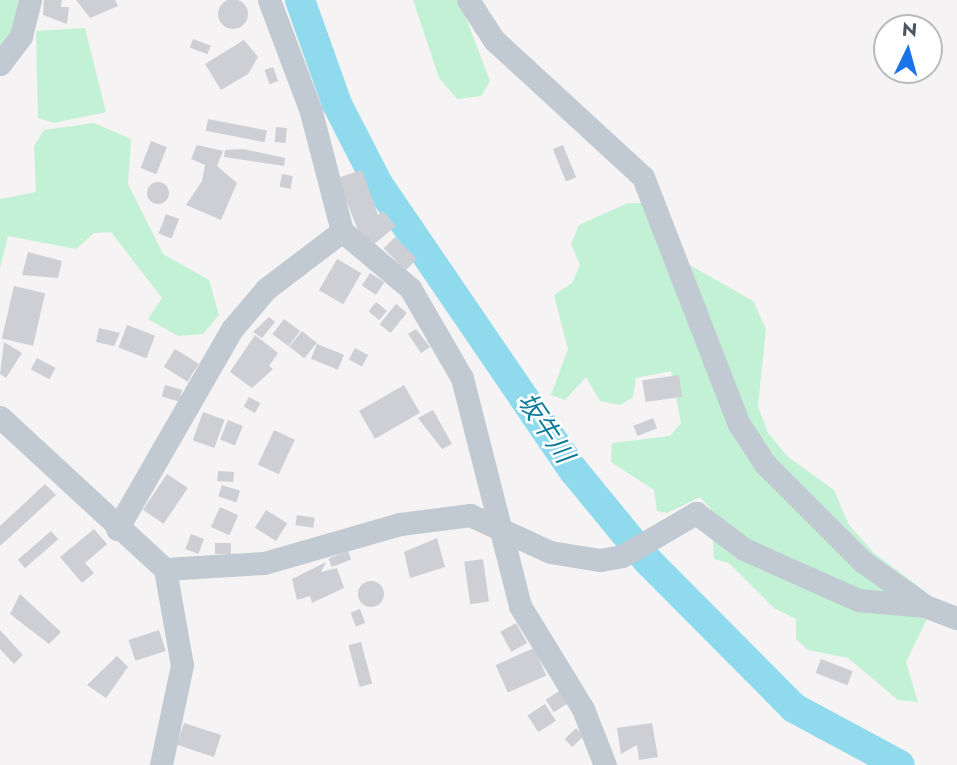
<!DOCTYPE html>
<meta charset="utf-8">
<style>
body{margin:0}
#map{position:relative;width:957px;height:765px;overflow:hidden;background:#f5f3f3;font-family:Jost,"Noto Sans JP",sans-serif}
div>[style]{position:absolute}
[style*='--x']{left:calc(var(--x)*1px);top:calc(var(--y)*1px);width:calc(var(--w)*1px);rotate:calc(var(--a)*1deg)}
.green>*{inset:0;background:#c3f1d5}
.river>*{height:30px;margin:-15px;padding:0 15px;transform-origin:15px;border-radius:15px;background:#90daee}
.building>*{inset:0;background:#cdcfd5;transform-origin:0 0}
.round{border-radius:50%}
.minor>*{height:23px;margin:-11.5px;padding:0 11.5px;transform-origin:11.5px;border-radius:11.5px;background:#c1cad2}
span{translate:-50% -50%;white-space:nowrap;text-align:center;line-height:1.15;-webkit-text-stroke:5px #fff;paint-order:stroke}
.water-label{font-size:26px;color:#0c7c9b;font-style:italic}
.north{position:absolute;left:873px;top:14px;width:70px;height:70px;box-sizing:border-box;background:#fff;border:2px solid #b7bbc0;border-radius:50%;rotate:5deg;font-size:19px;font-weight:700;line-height:28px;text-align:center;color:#4a5661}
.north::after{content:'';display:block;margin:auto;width:24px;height:32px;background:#1a73e8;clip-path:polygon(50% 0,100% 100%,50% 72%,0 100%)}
</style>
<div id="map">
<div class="green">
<i style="clip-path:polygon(0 0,18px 0,15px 25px,0 50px)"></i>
<i style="clip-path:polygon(413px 0,459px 0,490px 81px,481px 96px,457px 99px,439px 78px)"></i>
<i style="clip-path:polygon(85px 28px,106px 112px,54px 123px,38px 118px,36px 31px)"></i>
<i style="clip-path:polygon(94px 123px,131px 139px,128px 184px,163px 254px,209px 280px,219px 315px,203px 334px,178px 336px,148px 319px,162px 298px,111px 232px,94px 233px,76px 249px,8px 236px,0 268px,0 199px,36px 192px,34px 146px,44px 130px)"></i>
<i style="clip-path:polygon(628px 203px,647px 203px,688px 264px,753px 301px,766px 329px,758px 406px,768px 433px,787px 456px,834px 490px,849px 525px,874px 553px,926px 592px,927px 619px,906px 662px,918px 702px,898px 700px,848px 658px,808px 650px,796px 639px,796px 619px,774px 608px,729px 563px,714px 559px,711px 509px,700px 497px,667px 513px,657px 511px,654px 490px,611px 462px,612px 443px,670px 436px,681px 423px,671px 371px,636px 378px,633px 397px,620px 405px,600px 401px,586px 377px,565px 400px,551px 395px,568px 349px,554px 295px,572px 283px,580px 265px,571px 244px,579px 225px)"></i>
</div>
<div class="river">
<i style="--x:300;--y:0;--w:110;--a:70.4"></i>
<i style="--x:337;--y:104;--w:90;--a:62.9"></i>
<i style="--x:378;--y:184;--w:348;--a:55.7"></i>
<i style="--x:574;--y:471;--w:117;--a:50.6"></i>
<i style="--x:648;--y:561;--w:207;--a:45.2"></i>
<i style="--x:794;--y:708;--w:120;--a:28.3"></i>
</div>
<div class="building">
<i class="round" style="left:218px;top:-1px;width:30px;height:30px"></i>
<i style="clip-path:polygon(44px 0,62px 0,61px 7px,69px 7px,67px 24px,43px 15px)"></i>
<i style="clip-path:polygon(76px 0,115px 0,118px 6px,90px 18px)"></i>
<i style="left:193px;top:39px;width:19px;height:9px;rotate:21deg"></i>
<i style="clip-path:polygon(244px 40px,258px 57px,248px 74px,221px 90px,205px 64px)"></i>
<i style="left:273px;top:67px;width:15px;height:9px;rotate:70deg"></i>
<i style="left:208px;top:119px;width:60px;height:12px;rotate:11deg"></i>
<i style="left:276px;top:127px;width:11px;height:15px;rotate:5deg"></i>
<i style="left:151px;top:141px;width:17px;height:29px;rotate:21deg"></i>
<i style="clip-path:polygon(197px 145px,223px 151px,217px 166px,237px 183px,221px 220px,186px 205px,202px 181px,205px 165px,191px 159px)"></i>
<i style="left:563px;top:145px;width:35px;height:11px;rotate:68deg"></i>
<i style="clip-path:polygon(243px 149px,285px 158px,284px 166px,224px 157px,225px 150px)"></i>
<i style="clip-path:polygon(362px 170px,378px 215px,383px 211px,396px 226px,373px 245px,358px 230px,337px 178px)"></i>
<i style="left:282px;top:174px;width:11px;height:13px;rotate:10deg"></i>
<i class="round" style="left:147px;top:182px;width:22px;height:22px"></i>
<i style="left:166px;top:214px;width:14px;height:21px;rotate:21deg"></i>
<i style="left:395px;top:237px;width:31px;height:16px;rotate:45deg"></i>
<i style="clip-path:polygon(28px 252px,62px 261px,58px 278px,22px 275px)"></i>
<i style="left:337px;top:259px;width:28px;height:36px;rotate:30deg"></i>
<i style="left:370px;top:273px;width:17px;height:15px;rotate:33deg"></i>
<i style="left:14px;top:286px;width:32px;height:54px;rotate:13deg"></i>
<i style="left:376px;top:302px;width:14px;height:12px;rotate:39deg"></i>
<i style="left:396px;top:304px;width:14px;height:26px;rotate:39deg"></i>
<i style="clip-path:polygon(269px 317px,275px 322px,262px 338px,253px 332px)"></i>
<i style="left:284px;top:319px;width:20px;height:19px;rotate:37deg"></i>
<i style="left:127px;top:325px;width:30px;height:24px;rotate:21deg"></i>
<i style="clip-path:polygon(99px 328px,120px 333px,114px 346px,96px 342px)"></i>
<i style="clip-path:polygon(416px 329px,430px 347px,421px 353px,408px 334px)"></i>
<i style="left:302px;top:331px;width:19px;height:20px;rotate:39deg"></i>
<i style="clip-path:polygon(255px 335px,278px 353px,269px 366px,273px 369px,252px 388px,230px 372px)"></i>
<i style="clip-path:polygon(4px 342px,22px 353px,6px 378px,0 374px)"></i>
<i style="left:317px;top:344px;width:29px;height:16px;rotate:22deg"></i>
<i style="left:355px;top:348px;width:15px;height:13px;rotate:28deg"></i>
<i style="left:175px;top:349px;width:28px;height:21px;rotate:32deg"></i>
<i style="left:37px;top:358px;width:21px;height:13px;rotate:28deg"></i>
<i style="left:679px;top:375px;width:22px;height:37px;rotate:82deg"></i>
<i style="left:165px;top:385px;width:18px;height:12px;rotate:16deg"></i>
<i style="left:404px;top:385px;width:32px;height:52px;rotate:60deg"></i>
<i style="left:249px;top:397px;width:13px;height:11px;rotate:29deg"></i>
<i style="clip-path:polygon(433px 410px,452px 444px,442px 449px,418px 418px)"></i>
<i style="left:203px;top:412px;width:23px;height:30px;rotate:20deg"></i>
<i style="left:653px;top:418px;width:11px;height:21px;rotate:68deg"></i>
<i style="left:228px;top:420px;width:16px;height:21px;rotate:22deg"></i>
<i style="left:274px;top:430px;width:23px;height:38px;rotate:25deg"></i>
<i style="left:218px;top:471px;width:16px;height:10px;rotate:4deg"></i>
<i style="left:167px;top:474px;width:25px;height:43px;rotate:34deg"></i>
<i style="clip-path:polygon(45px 484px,56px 495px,0 546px,0 526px)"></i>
<i style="left:222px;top:485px;width:19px;height:12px;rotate:18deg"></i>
<i style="left:220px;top:507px;width:20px;height:22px;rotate:24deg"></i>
<i style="left:266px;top:510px;width:25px;height:21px;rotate:32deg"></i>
<i style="left:297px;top:515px;width:18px;height:10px;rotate:9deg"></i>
<i style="clip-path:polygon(94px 529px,107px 544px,85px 563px,94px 573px,82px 583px,60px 557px)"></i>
<i style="left:51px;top:531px;width:11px;height:44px;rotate:49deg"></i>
<i style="left:191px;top:534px;width:14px;height:16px;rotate:21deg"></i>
<i style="clip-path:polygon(437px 538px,445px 567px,410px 578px,404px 552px)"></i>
<i style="left:215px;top:543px;width:16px;height:11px"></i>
<i style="left:348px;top:551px;width:9px;height:21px;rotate:69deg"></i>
<i style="left:483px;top:559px;width:43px;height:19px;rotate:82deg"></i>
<i style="clip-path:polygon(326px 562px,321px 572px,337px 568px,344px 588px,312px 603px,310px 596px,297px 600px,292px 579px)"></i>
<i class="round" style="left:358px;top:581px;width:26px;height:26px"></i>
<i style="clip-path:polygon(20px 594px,61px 632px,49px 644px,10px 614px)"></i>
<i style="left:360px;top:609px;width:15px;height:10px;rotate:70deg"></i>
<i style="left:516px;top:623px;width:23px;height:18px;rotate:61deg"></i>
<i style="clip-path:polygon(0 630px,23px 655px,14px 664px,0 649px)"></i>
<i style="left:159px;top:630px;width:22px;height:32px;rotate:72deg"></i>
<i style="left:361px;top:642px;width:43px;height:13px;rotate:75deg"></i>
<i style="left:534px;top:648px;width:30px;height:42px;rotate:66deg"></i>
<i style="clip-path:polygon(117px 656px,128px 667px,106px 698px,87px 685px)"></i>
<i style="left:821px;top:659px;width:34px;height:15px;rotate:21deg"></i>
<i style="left:561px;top:690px;width:15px;height:18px;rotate:58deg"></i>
<i style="left:545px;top:704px;width:20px;height:21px;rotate:57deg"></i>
<i style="left:184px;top:723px;width:39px;height:23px;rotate:18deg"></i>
<i style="clip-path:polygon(652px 723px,658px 757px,639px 760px,637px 745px,621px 754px,617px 728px)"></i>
<i style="left:576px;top:728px;width:11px;height:16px;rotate:45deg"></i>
</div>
<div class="minor">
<i style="--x:269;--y:0;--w:120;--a:69.4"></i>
<i style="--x:311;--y:112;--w:123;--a:75.4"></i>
<i style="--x:342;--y:231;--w:89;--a:40"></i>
<i style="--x:410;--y:288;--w:104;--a:60"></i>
<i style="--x:462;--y:378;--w:235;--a:75.7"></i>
<i style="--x:520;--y:606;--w:121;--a:58.5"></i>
<i style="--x:583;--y:709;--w:60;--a:68.6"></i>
<i style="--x:468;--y:0;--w:48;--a:57"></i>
<i style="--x:494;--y:40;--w:202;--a:42.6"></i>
<i style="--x:643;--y:177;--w:265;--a:68.8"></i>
<i style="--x:739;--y:424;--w:48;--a:57"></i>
<i style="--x:765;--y:464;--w:137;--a:45"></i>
<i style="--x:862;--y:561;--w:77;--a:35.5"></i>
<i style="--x:925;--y:606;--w:34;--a:21"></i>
<i style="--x:0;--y:64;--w:35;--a:-53"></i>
<i style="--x:21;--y:36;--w:37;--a:-76"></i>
<i style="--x:0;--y:417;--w:224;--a:42.7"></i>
<i style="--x:165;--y:569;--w:97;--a:80"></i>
<i style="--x:182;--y:665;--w:102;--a:101.9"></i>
<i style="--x:117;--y:529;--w:231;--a:-60.1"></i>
<i style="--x:232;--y:329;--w:52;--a:-49.6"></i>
<i style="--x:266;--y:289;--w:96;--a:-37.3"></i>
<i style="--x:165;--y:569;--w:99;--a:-3.5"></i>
<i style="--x:264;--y:563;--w:141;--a:-16"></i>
<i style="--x:400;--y:524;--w:71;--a:-7.3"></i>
<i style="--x:470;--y:515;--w:88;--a:24.8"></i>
<i style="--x:550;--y:552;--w:51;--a:9.1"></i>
<i style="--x:600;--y:560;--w:22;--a:-10"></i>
<i style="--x:622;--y:556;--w:86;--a:-30.2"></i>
<i style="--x:696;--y:513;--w:60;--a:36.9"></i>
<i style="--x:744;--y:549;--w:125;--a:24.1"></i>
<i style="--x:858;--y:600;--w:67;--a:5.1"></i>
</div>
<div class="water-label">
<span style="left:545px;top:428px;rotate:56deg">坂牛川</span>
</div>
<div class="north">N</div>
</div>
